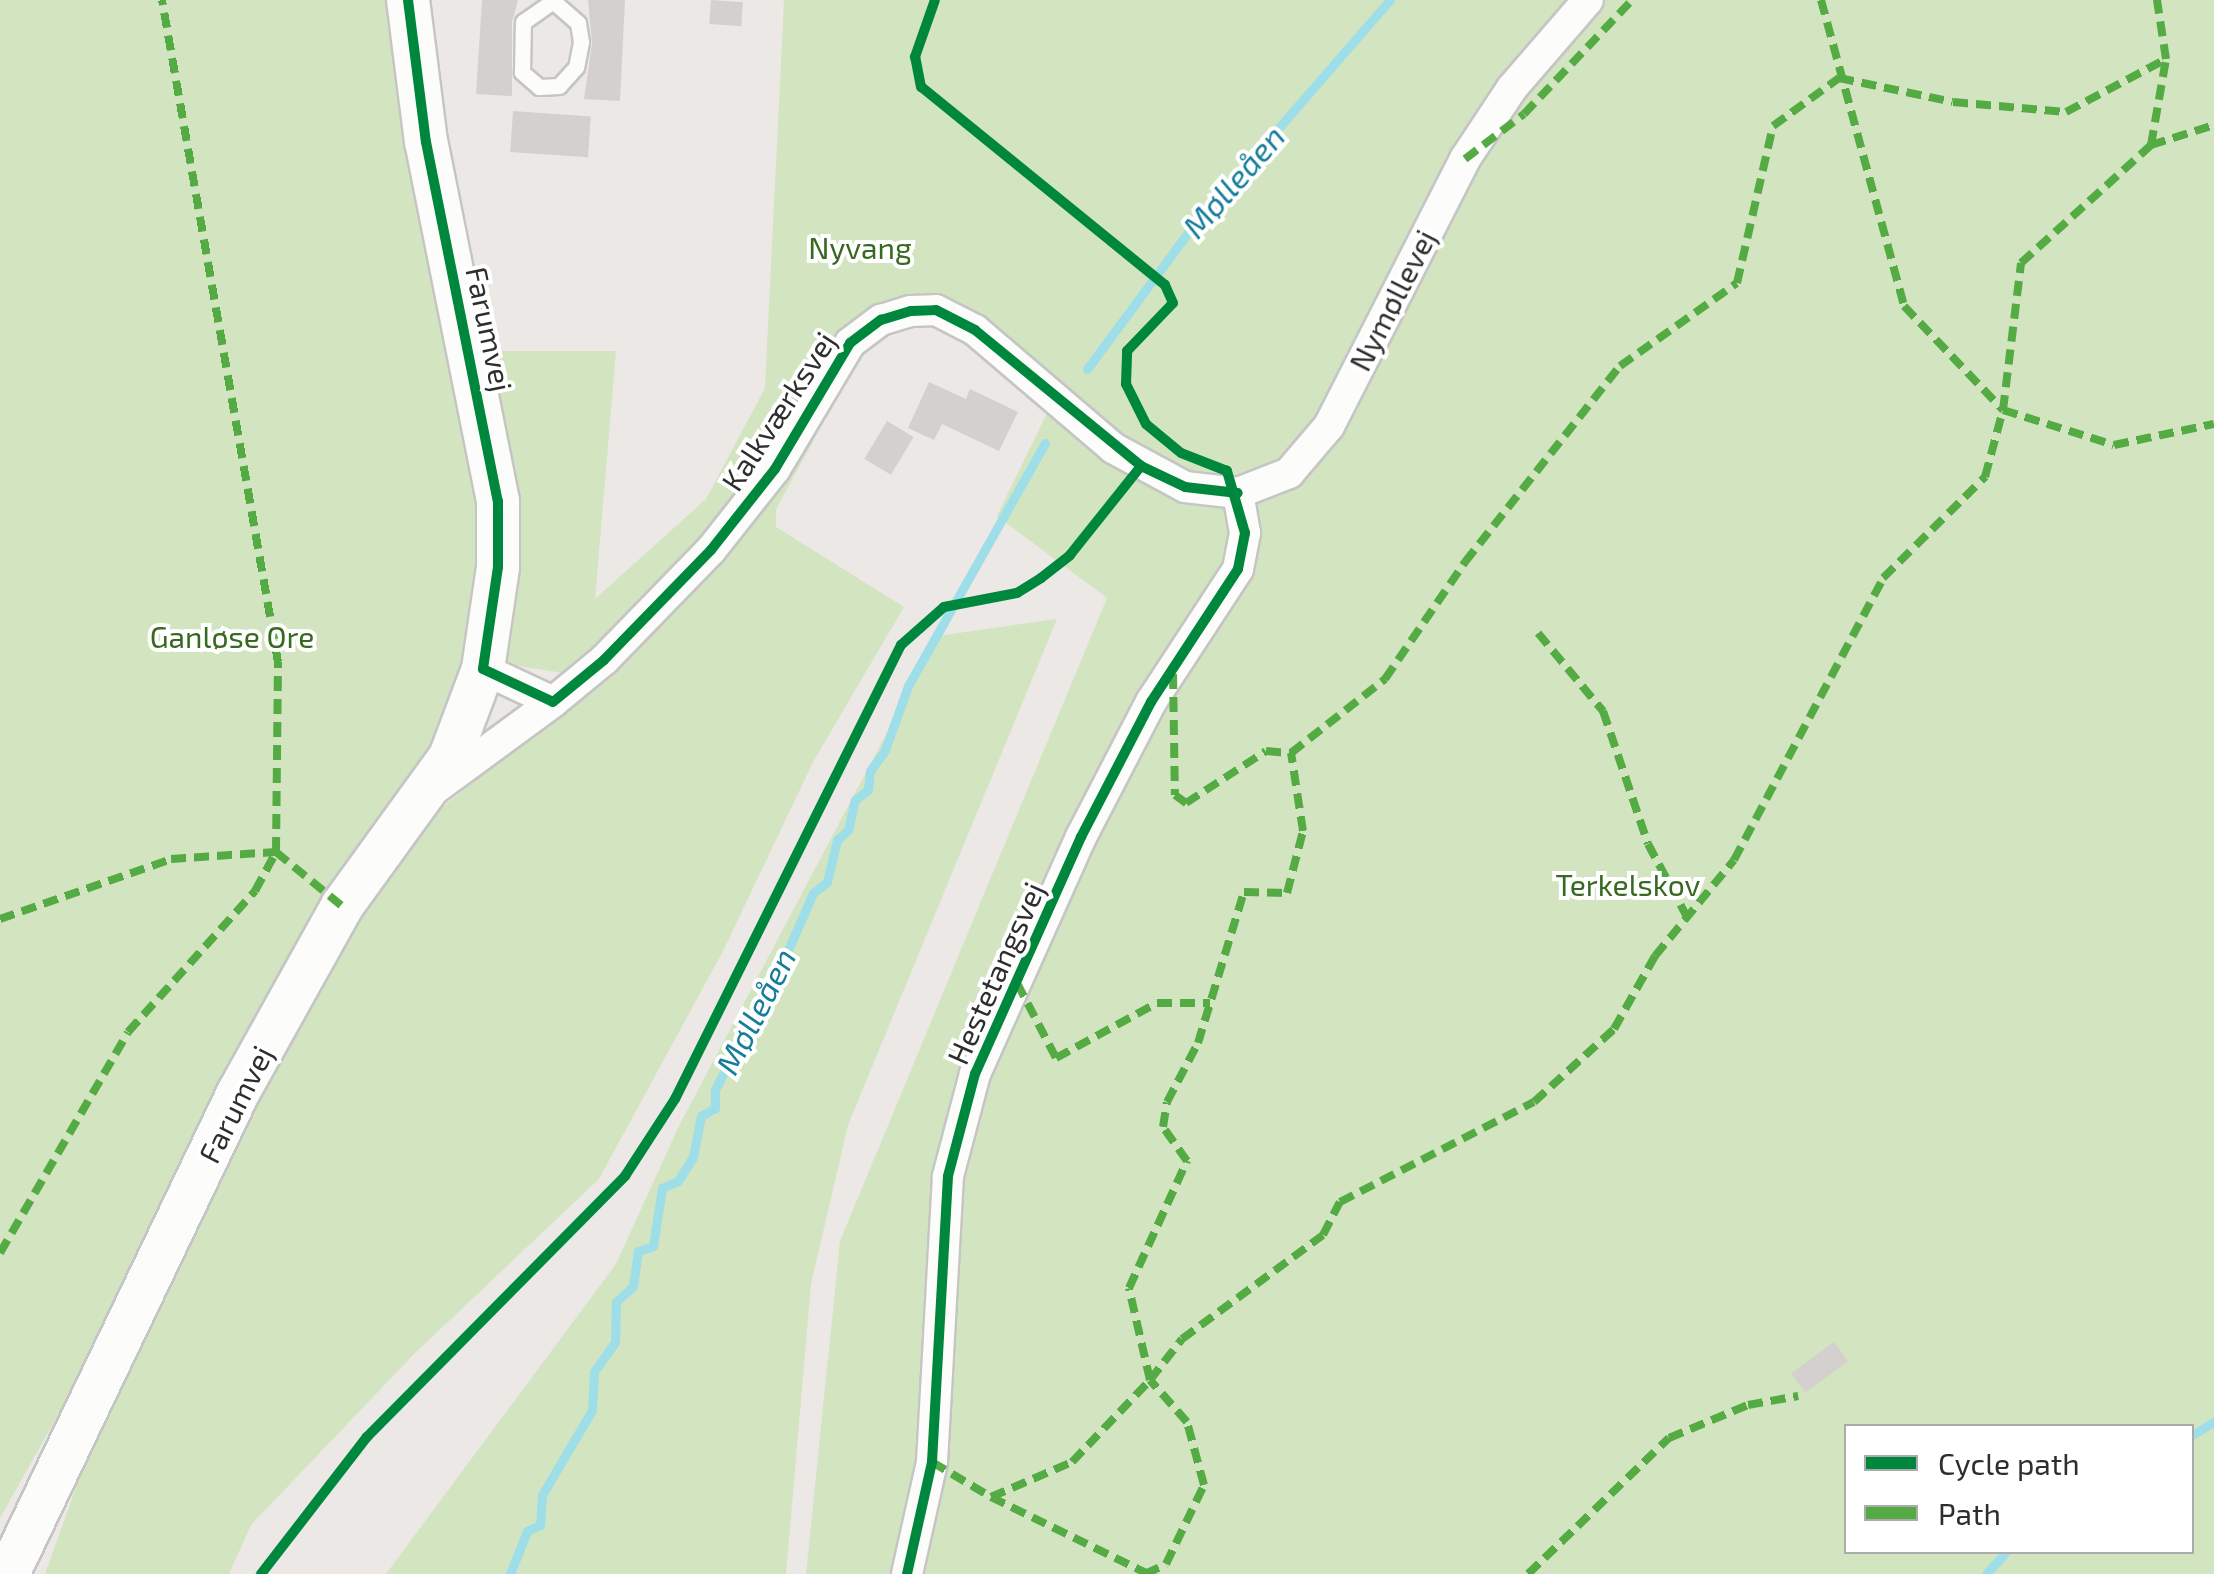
<!DOCTYPE html>
<meta charset="utf-8">
<style>
body{margin:0}
#map{position:relative;width:2214px;height:1574px;overflow:hidden;background:#ebe8e5;font-family:"Exo 2",sans-serif}
div>[style]{position:absolute}
[style*='--x']{left:calc(var(--x)*1px);top:calc(var(--y)*1px);width:calc(var(--w)*1px);rotate:calc(var(--a)*1deg)}
.green>*{inset:0;background:#d3e4c0}
.stream>*{height:9px;margin:-4.5px;padding:0 4.5px;transform-origin:4.5px;border-radius:4.5px;background:#9ddee8}
.building>*{inset:0;background:#d3d0ce;transform-origin:0 0}
.roads{filter:drop-shadow(2px 0 #c6c5c5) drop-shadow(-2px 0 #c6c5c5) drop-shadow(0 2px #c6c5c5) drop-shadow(0 -2px #c6c5c5)}
.lane>*{height:15px;margin:-7.5px;padding:0 7.5px;transform-origin:7.5px;border-radius:7.5px;background:#fcfcfb}
.street>*{height:30px;margin:-15px;padding:0 15px;transform-origin:15px;border-radius:15px;background:#fcfcfb}
.secondary>*{height:42px;margin:-21px;padding:0 21px;transform-origin:21px;border-radius:21px;background:#fcfcfb}
.quiet>*{height:8px;margin-top:-4px;transform-origin:0;background:repeating-linear-gradient(90deg,#54ab44 0 15px,transparent 0 23px)}
.cycleway>*{height:10px;margin:-5px;padding:0 5px;transform-origin:5px;border-radius:5px;background:#00873e}
span{translate:-50% -50%;white-space:nowrap;text-align:center;line-height:1.15;-webkit-text-stroke:8px #fff;paint-order:stroke}
.park-label{font-size:30px;color:#386920}
.street-label{font-size:30px;color:#2e2e2e}
.water-label{font-size:32px;color:#167d9a;font-style:italic}
.legend{position:absolute;left:1844px;top:1424px;width:350px;height:130px;box-sizing:border-box;background:#fff;border:2px solid #ababab;margin:0;padding:12px 18px;list-style:none;font-size:30px;color:#2e2e2e}
.legend li{display:flex;align-items:center;gap:20px;height:50px}
.legend b{width:50px;border:2px solid #ababab}
</style>
<div id="map">
<div class="green">
<i style="clip-path:polygon(evenodd,0 0,420px 0,448px 188px,489px 351px,616px 351px,595px 599px,706px 499px,765px 388px,784px 0,2214px 0,2214px 1574px,806px 1574px,840px 1241px,1107px 598px,997px 516px,1049px 409px,978px 351px,943px 329px,915px 324px,888px 330px,863px 350px,776px 509px,776px 527px,904px 607px,813px 762px,724px 949px,599px 1179px,414px 1354px,251px 1525px,229px 1574px,45px 1574px,116px 1376px,309px 986px,434px 814px,602px 679px,468px 658px,445px 728px,0 1518px,0 0,1846px 1426px,2192px 1426px,2192px 1552px,1846px 1552px,1846px 1426px)"></i>
<i style="clip-path:polygon(1057px 619px,848px 1125px,811px 1284px,786px 1574px,386px 1574px,616px 1264px,679px 1126px,938px 636px)"></i>
</div>
<div class="stream">
<i style="--x:1087;--y:369;--w:172;--a:-53.5"></i>
<i style="--x:1189;--y:231;--w:47;--a:-39.8"></i>
<i style="--x:1225;--y:201;--w:25;--a:-67"></i>
<i style="--x:1235;--y:178;--w:236;--a:-49"></i>
<i style="--x:2192;--y:1435;--w:26;--a:-31"></i>
<i style="--x:510;--y:1574;--w:46;--a:-68.4"></i>
<i style="--x:527;--y:1531;--w:14;--a:-25"></i>
<i style="--x:540;--y:1525;--w:30;--a:-86"></i>
<i style="--x:542;--y:1495;--w:99;--a:-59.5"></i>
<i style="--x:592;--y:1410;--w:38;--a:-87"></i>
<i style="--x:594;--y:1372;--w:37;--a:-55"></i>
<i style="--x:615;--y:1342;--w:40;--a:-88.6"></i>
<i style="--x:616;--y:1302;--w:23;--a:-43"></i>
<i style="--x:633;--y:1286;--w:35;--a:-82"></i>
<i style="--x:638;--y:1251;--w:16;--a:-18"></i>
<i style="--x:653;--y:1246;--w:59;--a:-81.2"></i>
<i style="--x:662;--y:1188;--w:17;--a:-24"></i>
<i style="--x:678;--y:1181;--w:28;--a:-58"></i>
<i style="--x:693;--y:1157;--w:42;--a:-79"></i>
<i style="--x:701;--y:1116;--w:16;--a:-30"></i>
<i style="--x:715;--y:1108;--w:18;--a:-90"></i>
<i style="--x:715;--y:1090;--w:46;--a:-64"></i>
<i style="--x:735;--y:1049;--w:24;--a:-45"></i>
<i style="--x:752;--y:1032;--w:152;--a:-66.3"></i>
<i style="--x:813;--y:893;--w:18;--a:-38"></i>
<i style="--x:827;--y:882;--w:43;--a:-76.6"></i>
<i style="--x:837;--y:840;--w:15;--a:-42"></i>
<i style="--x:848;--y:830;--w:31;--a:-77"></i>
<i style="--x:855;--y:800;--w:16;--a:-38"></i>
<i style="--x:868;--y:790;--w:19;--a:-84"></i>
<i style="--x:870;--y:771;--w:26;--a:-54"></i>
<i style="--x:885;--y:750;--w:68;--a:-70.2"></i>
<i style="--x:908;--y:686;--w:279;--a:-60.6"></i>
<i style="--x:1986;--y:1574;--w:30;--a:-48"></i>
</div>
<div class="building">
<i style="clip-path:polygon(482px 0,518px 0,512px 22px,512px 96px,476px 94px)"></i>
<i style="clip-path:polygon(588px 0,625px 0,620px 101px,584px 99px,592px 44px)"></i>
<i style="left:711px;top:0;width:32px;height:24px;rotate:4deg"></i>
<i style="left:513px;top:111px;width:78px;height:41px;rotate:4deg"></i>
<i style="clip-path:polygon(929px 382px,966px 399px,970px 389px,1018px 412px,999px 451px,942px 424px,934px 440px,908px 428px)"></i>
<i style="left:887px;top:421px;width:31px;height:44px;rotate:31deg"></i>
<i style="left:1834px;top:1342px;width:24px;height:53px;rotate:54deg"></i>
</div>
<div class="roads">
<div class="lane">
<i style="--x:554;--y:2;--w:32;--a:41"></i>
<i style="--x:578;--y:23;--w:19;--a:81"></i>
<i style="--x:581;--y:42;--w:25;--a:101"></i>
<i style="--x:576;--y:67;--w:25;--a:132"></i>
<i style="--x:559;--y:86;--w:20;--a:177"></i>
<i style="--x:539;--y:87;--w:23;--a:-139"></i>
<i style="--x:522;--y:72;--w:50;--a:-88.9"></i>
<i style="--x:523;--y:22;--w:39;--a:-35"></i>
</div>
<div class="street">
<i style="--x:483;--y:669;--w:77;--a:25.2"></i>
<i style="--x:553;--y:702;--w:66;--a:-39.5"></i>
<i style="--x:604;--y:660;--w:153;--a:-45.8"></i>
<i style="--x:711;--y:550;--w:103;--a:-51.7"></i>
<i style="--x:775;--y:469;--w:147;--a:-59.2"></i>
<i style="--x:850;--y:343;--w:39;--a:-37"></i>
<i style="--x:881;--y:320;--w:31;--a:-17"></i>
<i style="--x:911;--y:311;--w:25;--a:-2"></i>
<i style="--x:936;--y:310;--w:44;--a:27.1"></i>
<i style="--x:975;--y:330;--w:182;--a:40.5"></i>
<i style="--x:1113;--y:448;--w:82;--a:28.4"></i>
<i style="--x:1185;--y:487;--w:53;--a:6.5"></i>
<i style="--x:1238;--y:493;--w:55;--a:-21.4"></i>
<i style="--x:1289;--y:473;--w:62;--a:-49.6"></i>
<i style="--x:1329;--y:426;--w:300;--a:-63"></i>
<i style="--x:1465;--y:159;--w:85;--a:-56.5"></i>
<i style="--x:1512;--y:88;--w:116;--a:-49.2"></i>
<i style="--x:436;--y:788;--w:145;--a:-36.3"></i>
<i style="--x:907;--y:1574;--w:115;--a:-77.4"></i>
<i style="--x:932;--y:1462;--w:286;--a:-86.8"></i>
<i style="--x:948;--y:1176;--w:106;--a:-75.2"></i>
<i style="--x:975;--y:1074;--w:260;--a:-65.9"></i>
<i style="--x:1081;--y:837;--w:152;--a:-62.6"></i>
<i style="--x:1151;--y:702;--w:159;--a:-56.8"></i>
<i style="--x:1238;--y:569;--w:37;--a:-79"></i>
<i style="--x:1245;--y:533;--w:41;--a:-99.9"></i>
</div>
<div class="secondary">
<i style="--x:8;--y:1574;--w:533;--a:-64.44"></i>
<i style="--x:238;--y:1093;--w:214;--a:-60.9"></i>
<i style="--x:342;--y:906;--w:184;--a:-54.1"></i>
<i style="--x:450;--y:757;--w:94;--a:-69.4"></i>
<i style="--x:483;--y:669;--w:103;--a:-81.6"></i>
<i style="--x:498;--y:567;--w:66;--a:-90"></i>
<i style="--x:498;--y:501;--w:366;--a:-101.3"></i>
<i style="--x:426;--y:142;--w:143;--a:-97.2"></i>
</div>
</div>
<div class="quiet">
<i style="--x:1821;--y:0;--w:317;--a:74.8"></i>
<i style="--x:1904;--y:306;--w:144;--a:46.4"></i>
<i style="--x:2003;--y:410;--w:116;--a:17.5"></i>
<i style="--x:2114;--y:445;--w:102;--a:-11.9"></i>
<i style="--x:2151;--y:145;--w:66;--a:-17.6"></i>
<i style="--x:1465;--y:159;--w:74;--a:-37.3"></i>
<i style="--x:1524;--y:114;--w:157;--a:-46.5"></i>
<i style="--x:1538;--y:633;--w:102;--a:50.2"></i>
<i style="--x:1603;--y:711;--w:140;--a:71.3"></i>
<i style="--x:1648;--y:844;--w:83;--a:61.9"></i>
<i style="--x:1173;--y:674;--w:121;--a:89.1"></i>
<i style="--x:1175;--y:795;--w:14;--a:36"></i>
<i style="--x:1186;--y:803;--w:95;--a:-33"></i>
<i style="--x:1266;--y:751;--w:25;--a:5"></i>
<i style="--x:0;--y:919;--w:181;--a:-19.3"></i>
<i style="--x:171;--y:859;--w:105;--a:-3.8"></i>
<i style="--x:276;--y:852;--w:85;--a:39.3"></i>
<i style="--x:1017;--y:983;--w:85;--a:62.5"></i>
<i style="--x:1056;--y:1058;--w:115;--a:-28.6"></i>
<i style="--x:1157;--y:1003;--w:53;--a:0"></i>
<i style="--x:0;--y:1253;--w:255;--a:-59.9"></i>
<i style="--x:128;--y:1032;--w:190;--a:-48"></i>
<i style="--x:255;--y:891;--w:44;--a:-61.7"></i>
<i style="--x:276;--y:852;--w:190;--a:-89.4"></i>
<i style="--x:278;--y:662;--w:672;--a:-99.94"></i>
<i style="--x:932;--y:1462;--w:69;--a:30.7"></i>
<i style="--x:991;--y:1497;--w:88;--a:-23.4"></i>
<i style="--x:1072;--y:1462;--w:113;--a:-46.4"></i>
<i style="--x:1150;--y:1380;--w:94;--a:-102.9"></i>
<i style="--x:1129;--y:1288;--w:140;--a:-65.5"></i>
<i style="--x:1187;--y:1161;--w:42;--a:-125.2"></i>
<i style="--x:1163;--y:1127;--w:25;--a:-81"></i>
<i style="--x:1167;--y:1102;--w:67;--a:-62.3"></i>
<i style="--x:1198;--y:1043;--w:158;--a:-73.1"></i>
<i style="--x:1244;--y:892;--w:43;--a:1.3"></i>
<i style="--x:1287;--y:893;--w:64;--a:-75.5"></i>
<i style="--x:1303;--y:831;--w:79;--a:-98.7"></i>
<i style="--x:1291;--y:753;--w:120;--a:-38.2"></i>
<i style="--x:1385;--y:679;--w:142;--a:-55.6"></i>
<i style="--x:1465;--y:562;--w:250;--a:-51.7"></i>
<i style="--x:1620;--y:366;--w:143;--a:-35.4"></i>
<i style="--x:1737;--y:283;--w:161;--a:-77.1"></i>
<i style="--x:1773;--y:126;--w:82;--a:-36"></i>
<i style="--x:1839;--y:78;--w:116;--a:11.9"></i>
<i style="--x:1953;--y:102;--w:113;--a:5.1"></i>
<i style="--x:2066;--y:112;--w:113;--a:-27.9"></i>
<i style="--x:2166;--y:59;--w:60;--a:-98.7"></i>
<i style="--x:991;--y:1497;--w:173;--a:26.1"></i>
<i style="--x:1145;--y:1574;--w:23;--a:-25"></i>
<i style="--x:1166;--y:1564;--w:88;--a:-64.3"></i>
<i style="--x:1204;--y:1485;--w:65;--a:-105.1"></i>
<i style="--x:1187;--y:1422;--w:56;--a:-131.4"></i>
<i style="--x:1150;--y:1380;--w:52;--a:-52"></i>
<i style="--x:1182;--y:1339;--w:175;--a:-36.4"></i>
<i style="--x:1323;--y:1235;--w:37;--a:-63"></i>
<i style="--x:1340;--y:1202;--w:218;--a:-27.3"></i>
<i style="--x:1534;--y:1102;--w:108;--a:-42.4"></i>
<i style="--x:1614;--y:1029;--w:84;--a:-60.7"></i>
<i style="--x:1655;--y:956;--w:124;--a:-50.5"></i>
<i style="--x:1734;--y:860;--w:319;--a:-62.1"></i>
<i style="--x:1883;--y:578;--w:144;--a:-44.7"></i>
<i style="--x:1985;--y:477;--w:69;--a:-75"></i>
<i style="--x:2003;--y:410;--w:148;--a:-83"></i>
<i style="--x:2021;--y:263;--w:176;--a:-42.2"></i>
<i style="--x:2151;--y:145;--w:87;--a:-80.1"></i>
<i style="--x:1528;--y:1574;--w:196;--a:-44"></i>
<i style="--x:1669;--y:1438;--w:86;--a:-22.7"></i>
<i style="--x:1748;--y:1405;--w:51;--a:-10.2"></i>
</div>
<div class="cycleway">
<i style="--x:408;--y:0;--w:143;--a:82.8"></i>
<i style="--x:426;--y:142;--w:366;--a:78.7"></i>
<i style="--x:498;--y:501;--w:66;--a:90"></i>
<i style="--x:498;--y:567;--w:103;--a:98.4"></i>
<i style="--x:483;--y:669;--w:77;--a:25.2"></i>
<i style="--x:553;--y:702;--w:66;--a:-39.5"></i>
<i style="--x:604;--y:660;--w:153;--a:-45.8"></i>
<i style="--x:711;--y:550;--w:103;--a:-51.7"></i>
<i style="--x:775;--y:469;--w:147;--a:-59.2"></i>
<i style="--x:850;--y:343;--w:39;--a:-37"></i>
<i style="--x:881;--y:320;--w:31;--a:-17"></i>
<i style="--x:911;--y:311;--w:25;--a:-2"></i>
<i style="--x:936;--y:310;--w:44;--a:27.1"></i>
<i style="--x:975;--y:330;--w:215;--a:39.3"></i>
<i style="--x:1141;--y:466;--w:49;--a:25.5"></i>
<i style="--x:1185;--y:487;--w:53;--a:6.5"></i>
<i style="--x:261;--y:1574;--w:173;--a:-52.3"></i>
<i style="--x:367;--y:1437;--w:367;--a:-45.3"></i>
<i style="--x:625;--y:1176;--w:92;--a:-57"></i>
<i style="--x:675;--y:1099;--w:507;--a:-63.54"></i>
<i style="--x:901;--y:645;--w:57;--a:-41.5"></i>
<i style="--x:944;--y:607;--w:74;--a:-10.9"></i>
<i style="--x:1017;--y:593;--w:28;--a:-32"></i>
<i style="--x:1041;--y:578;--w:37;--a:-38"></i>
<i style="--x:1070;--y:555;--w:114;--a:-51.4"></i>
<i style="--x:907;--y:1574;--w:115;--a:-77.4"></i>
<i style="--x:932;--y:1462;--w:286;--a:-86.8"></i>
<i style="--x:948;--y:1176;--w:106;--a:-75.2"></i>
<i style="--x:975;--y:1074;--w:260;--a:-65.9"></i>
<i style="--x:1081;--y:837;--w:152;--a:-62.6"></i>
<i style="--x:1151;--y:702;--w:159;--a:-56.8"></i>
<i style="--x:1238;--y:569;--w:37;--a:-79"></i>
<i style="--x:1245;--y:533;--w:65;--a:-106.2"></i>
<i style="--x:1227;--y:471;--w:49;--a:-158.6"></i>
<i style="--x:1181;--y:453;--w:45;--a:-140.4"></i>
<i style="--x:1146;--y:424;--w:45;--a:-116.6"></i>
<i style="--x:1126;--y:384;--w:33;--a:-88"></i>
<i style="--x:1127;--y:351;--w:66;--a:-46.2"></i>
<i style="--x:1173;--y:303;--w:20;--a:-114"></i>
<i style="--x:1165;--y:285;--w:314;--a:-140.9"></i>
<i style="--x:921;--y:87;--w:31;--a:-101"></i>
<i style="--x:915;--y:57;--w:60;--a:-70.7"></i>
</div>
<div class="park-label">
<span style="left:860px;top:247px">Nyvang</span>
<span style="left:232px;top:636px">Ganløse Ore</span>
<span style="left:1628px;top:884px">Terkelskov</span>
</div>
<div class="street-label">
<span style="left:1392px;top:300px;rotate:-63deg">Nymøllevej</span>
<span style="left:490px;top:329px;rotate:78deg">Farumvej</span>
<span style="left:778px;top:411px;rotate:-57deg">Kalkværksvej</span>
<span style="left:995px;top:973px;rotate:-66deg">Hestetangsvej</span>
<span style="left:235px;top:1104px;rotate:-63deg">Farumvej</span>
</div>
<div class="water-label">
<span style="left:1233px;top:181px;rotate:-49deg">Mølleåen</span>
<span style="left:755px;top:1011px;rotate:-63deg">Mølleåen</span>
</div>
<ul class="legend">
<li><b style="height:12px;background:#00873e"></b>Cycle path</li>
<li><b style="height:12px;background:#54ab44"></b>Path</li>
</ul>
</div>
